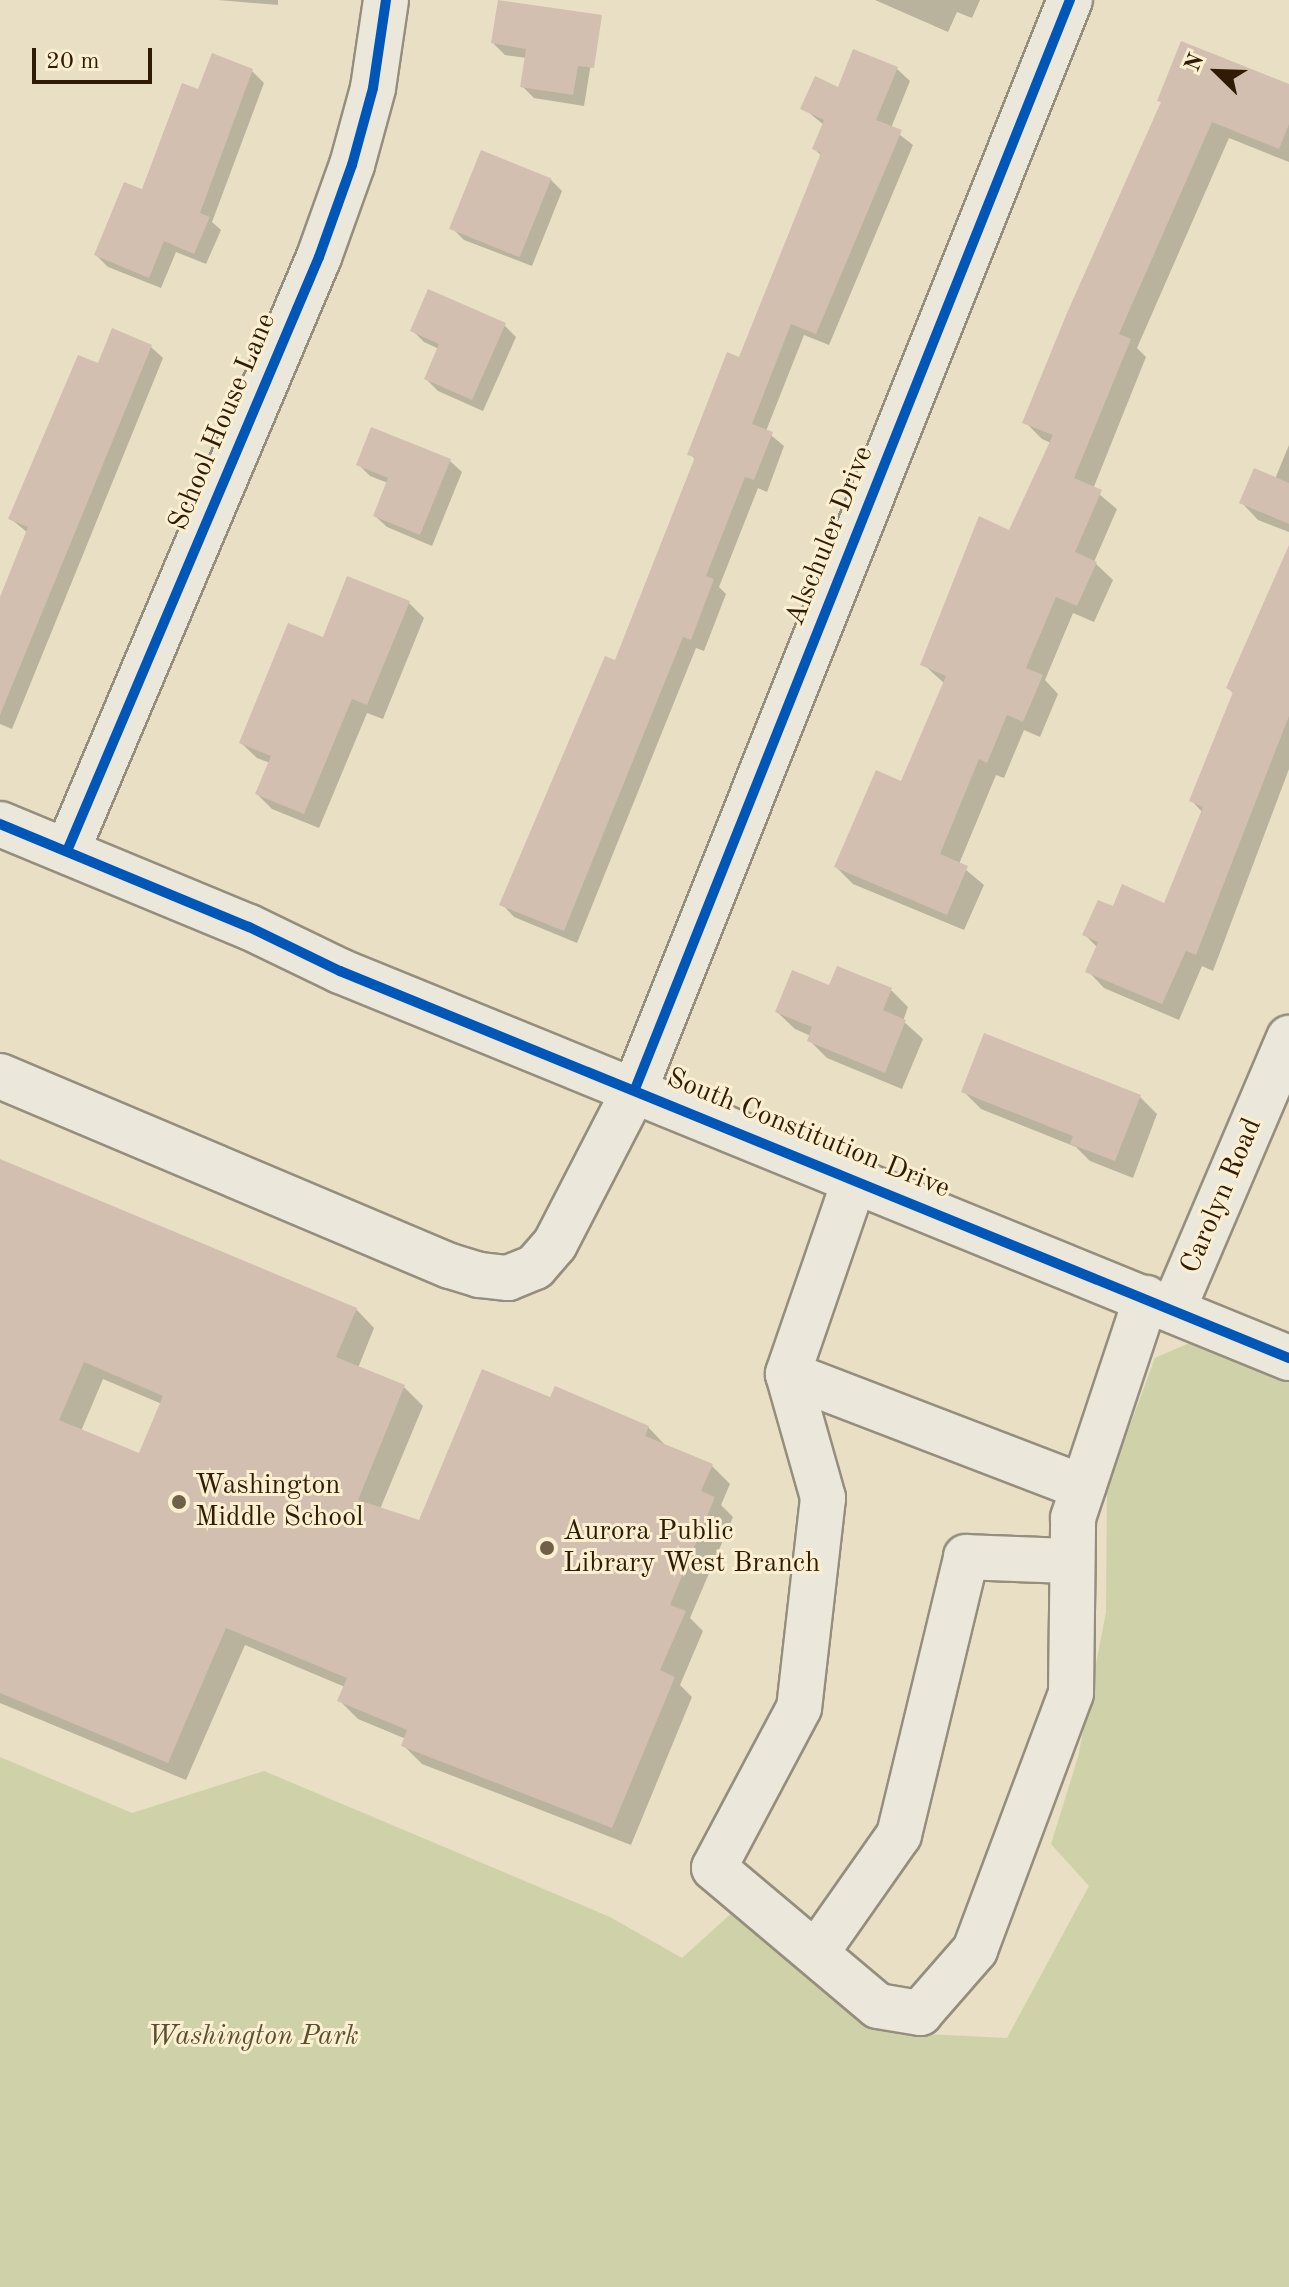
<!DOCTYPE html>
<style>
body{margin:0}
#map{position:relative;width:1289px;height:2287px;overflow:hidden;background:#e8dfc5;font-family:"Old Standard TT",serif}
div>[style]{position:absolute}
[style*='--x']{left:calc(var(--x)*1px);top:calc(var(--y)*1px);width:calc(var(--w)*1px);rotate:calc(var(--a)*1deg)}
.green>*{inset:0;background:#cfd1a8}
.shadow>*{inset:0;background:#0003}
.building>*{inset:0;background:#d2bfb0;transform-origin:0 0}
.roads{filter:drop-shadow(2px 0 #968e7d) drop-shadow(-2px 0 #968e7d) drop-shadow(0 2px #968e7d) drop-shadow(0 -2px #968e7d)}
.minor>*{height:44px;margin:-22px;padding:0 22px;transform-origin:22px;border-radius:22px;background:#ebe7da}
.cycleway>*{height:10px;margin:-5px;padding:0 5px;transform-origin:5px;border-radius:5px;background:#0057b8}
.dots>*{width:22px;height:22px;translate:-50% -50%;box-sizing:border-box;border:4px solid #faefd0;border-radius:50%}
span{translate:-50% -50%;white-space:nowrap;text-align:center;line-height:1.15;-webkit-text-stroke:6px #faefd0;paint-order:stroke}
.street-label{font-size:28px;color:#301c06}
.poi-label{font-size:28px;color:#301c06}
.left{translate:0 -50%;text-align:left}
.park-label{font-size:28px;color:#594f2f;font-style:italic}
.north{position:absolute;left:1177px;top:32px;width:80px;height:80px;-webkit-text-stroke:6px #faefd0;paint-order:stroke;rotate:293deg;font-size:22px;font-weight:700;line-height:32px;text-align:center;color:#301c06}
.north::after{content:'';display:block;margin:auto;width:28px;height:36px;background:#301c06;clip-path:polygon(50% 0,100% 100%,50% 72%,0 100%)}
.scale{position:absolute;left:32px;top:48px;width:120px;height:36px;box-sizing:border-box;border:4px solid #301c06;border-top:0;padding-left:10px;font-size:24px;line-height:28px;white-space:nowrap;color:#301c06;-webkit-text-stroke:6px #faefd0;paint-order:stroke}
</style>
<div id="map">
<div class="green">
<i style="clip-path:polygon(1194px 1341px,1289px 1381px,1289px 2287px,0 2287px,0 1757px,132px 1813px,264px 1771px,610px 1917px,682px 1958px,744px 1902px,859px 2014px,905px 2033px,1007px 2038px,1089px 1886px,1051px 1844px,1078px 1757px,1106px 1612px,1107px 1487px,1155px 1358px)"></i>
</div>
<div class="shadow">
<i style="clip-path:polygon(218px 0,278px 0,278px 5px)"></i>
<i style="clip-path:polygon(875px 0,980px 0,972px 18px,957px 12px,948px 32px)"></i>
<i style="clip-path:polygon(597px 26px,584px 106px,534px 98px,522px 86px,527px 58px,505px 55px,493px 43px)"></i>
<i style="clip-path:polygon(897px 69px,910px 81px,891px 128px,913px 145px,829px 345px,804px 335px,766px 431px,784px 446px,767px 492px,758px 488px,719px 587px,726px 594px,704px 651px,696px 648px,577px 943px,514px 917px,502px 904px,616px 663px,696px 460px,690px 454px,740px 359px,822px 156px,814px 149px,824px 125px,803px 108px,839px 89px)"></i>
<i style="clip-path:polygon(252px 71px,264px 83px,212px 222px,221px 230px,206px 264px,176px 252px,161px 288px,108px 267px,96px 255px,143px 191px,199px 92px)"></i>
<i style="clip-path:polygon(1289px 86px,1289px 162px,1229px 138px,1137px 348px,1146px 357px,1093px 489px,1117px 509px,1094px 562px,1113px 580px,1094px 622px,1073px 613px,1045px 680px,1058px 694px,1040px 737px,1024px 730px,1004px 778px,996px 775px,959px 864px,984px 885px,964px 930px,853px 884px,836px 867px,902px 783px,945px 684px,923px 664px,1010px 532px,1051px 443px,1042px 439px,1025px 422px,1163px 104px,1159px 100px)"></i>
<i style="clip-path:polygon(550px 179px,562px 191px,532px 266px,464px 240px,452px 228px)"></i>
<i style="clip-path:polygon(504px 325px,516px 337px,483px 411px,438px 391px,426px 379px,439px 349px,424px 342px,412px 330px)"></i>
<i style="clip-path:polygon(151px 347px,163px 358px,12px 729px,0 724px,0 602px,28px 533px,11px 519px,99px 365px)"></i>
<i style="clip-path:polygon(1289px 445px,1289px 532px,1258px 520px,1242px 503px,1275px 479px)"></i>
<i style="clip-path:polygon(450px 461px,462px 472px,432px 546px,387px 527px,375px 516px,388px 483px,370px 476px,358px 464px)"></i>
<i style="clip-path:polygon(1289px 550px,1289px 769px,1213px 971px,1202px 966px,1179px 1020px,1104px 988px,1088px 971px,1098px 948px,1084px 934px,1165px 905px,1203px 813px,1192px 801px,1234px 694px,1228px 688px)"></i>
<i style="clip-path:polygon(409px 603px,424px 618px,383px 719px,367px 713px,319px 828px,272px 809px,257px 794px,270px 763px,257px 758px,241px 743px,324px 639px)"></i>
<i style="clip-path:polygon(830px 987px,891px 990px,908px 1007px,903px 1021px,923px 1039px,902px 1089px,827px 1058px,809px 1040px,811px 1036px,795px 1029px,777px 1012px)"></i>
<i style="clip-path:polygon(964px 1092px,1140px 1097px,1157px 1114px,1133px 1178px,1090px 1161px,1076px 1147px,981px 1109px)"></i>
<i style="clip-path:polygon(evenodd,0 1162px,356px 1309px,374px 1328px,358px 1368px,404px 1387px,423px 1406px,380px 1509px,420px 1523px,551px 1400px,648px 1427px,666px 1446px,712px 1466px,730px 1484px,721px 1505px,733px 1517px,690px 1618px,703px 1631px,680px 1685px,692px 1697px,631px 1845px,422px 1764px,403px 1745px,406px 1739px,358px 1719px,339px 1700px,345px 1687px,245px 1645px,186px 1780px,0 1703px,0 1162px,103px 1379px,162px 1404px,140px 1456px,81px 1431px,103px 1379px)"></i>
</div>
<div class="building">
<i style="clip-path:polygon(498px 0,602px 15px,594px 68px,578px 66px,573px 95px,520px 87px,526px 49px,491px 43px)"></i>
<i style="clip-path:polygon(1181px 41px,1289px 84px,1289px 124px,1279px 149px,1212px 122px,1119px 334px,1131px 339px,1074px 478px,1102px 490px,1075px 552px,1097px 562px,1077px 606px,1056px 597px,1026px 668px,1043px 675px,1023px 722px,1007px 715px,987px 763px,979px 759px,940px 854px,968px 866px,947px 915px,834px 867px,876px 770px,901px 781px,946px 676px,920px 665px,979px 516px,1009px 530px,1053px 435px,1022px 423px,1067px 313px,1161px 102px,1157px 101px)"></i>
<i style="clip-path:polygon(853px 49px,898px 67px,876px 120px,902px 130px,816px 334px,791px 324px,752px 424px,773px 432px,754px 480px,745px 477px,706px 576px,714px 579px,691px 640px,683px 637px,564px 931px,499px 905px,605px 656px,615px 660px,695px 457px,687px 455px,727px 352px,739px 357px,821px 153px,812px 149px,824px 120px,800px 109px,815px 76px,838px 87px)"></i>
<i style="clip-path:polygon(212px 53px,253px 69px,200px 213px,210px 217px,194px 254px,164px 241px,149px 278px,94px 255px,124px 182px,142px 189px,182px 83px,198px 89px)"></i>
<i style="left:481px;top:150px;width:76px;height:85px;rotate:22deg"></i>
<i style="clip-path:polygon(428px 289px,506px 323px,472px 400px,424px 379px,439px 344px,410px 331px)"></i>
<i style="clip-path:polygon(112px 328px,152px 345px,0 715px,0 597px,28px 527px,8px 519px,78px 355px,98px 363px)"></i>
<i style="clip-path:polygon(371px 427px,451px 459px,420px 535px,373px 516px,388px 478px,356px 465px)"></i>
<i style="clip-path:polygon(1254px 468px,1289px 483px,1289px 524px,1239px 503px)"></i>
<i style="clip-path:polygon(1289px 545px,1289px 716px,1196px 955px,1186px 951px,1162px 1004px,1085px 972px,1098px 942px,1082px 935px,1098px 900px,1113px 906px,1122px 884px,1164px 903px,1203px 807px,1189px 801px,1233px 692px,1226px 688px)"></i>
<i style="clip-path:polygon(347px 576px,410px 601px,367px 705px,352px 699px,304px 814px,255px 794px,271px 756px,239px 743px,288px 623px,323px 637px)"></i>
<i style="clip-path:polygon(837px 966px,892px 988px,883px 1010px,906px 1020px,885px 1073px,807px 1041px,812px 1027px,775px 1012px,792px 970px,829px 985px)"></i>
<i style="clip-path:polygon(984px 1033px,1141px 1095px,1115px 1161px,1070px 1144px,1073px 1136px,961px 1092px)"></i>
<i style="clip-path:polygon(evenodd,0 1159px,357px 1308px,336px 1357px,405px 1385px,358px 1500px,419px 1520px,482px 1369px,550px 1397px,555px 1386px,649px 1426px,645px 1436px,713px 1464px,701px 1491px,715px 1497px,670px 1605px,686px 1611px,660px 1670px,675px 1677px,612px 1828px,401px 1746px,407px 1730px,337px 1701px,347px 1678px,226px 1628px,168px 1763px,0 1693px,0 1159px,84px 1362px,163px 1396px,139px 1453px,59px 1420px,84px 1362px)"></i>
</div>
<div class="roads">
<div class="minor">
<i style="--x:0;--y:824;--w:269;--a:22.5"></i>
<i style="--x:249;--y:927;--w:101;--a:25.8"></i>
<i style="--x:340;--y:971;--w:1025;--a:22.19"></i>
<i style="--x:67;--y:851;--w:645;--a:-67.01"></i>
<i style="--x:319;--y:257;--w:98;--a:-70.3"></i>
<i style="--x:352;--y:165;--w:80;--a:-74.7"></i>
<i style="--x:373;--y:88;--w:89;--a:-81.6"></i>
<i style="--x:0;--y:1076;--w:488;--a:22.9"></i>
<i style="--x:450;--y:1266;--w:30;--a:17"></i>
<i style="--x:479;--y:1275;--w:29;--a:6"></i>
<i style="--x:508;--y:1278;--w:29;--a:-22"></i>
<i style="--x:535;--y:1267;--w:30;--a:-49"></i>
<i style="--x:555;--y:1244;--w:174;--a:-62.7"></i>
<i style="--x:635;--y:1089;--w:1173;--a:-68.23"></i>
<i style="--x:855;--y:1179;--w:206;--a:109"></i>
<i style="--x:788;--y:1374;--w:129;--a:74.2"></i>
<i style="--x:823;--y:1498;--w:211;--a:96.5"></i>
<i style="--x:799;--y:1708;--w:181;--a:118"></i>
<i style="--x:714;--y:1868;--w:214;--a:40.1"></i>
<i style="--x:878;--y:2006;--w:43;--a:9.5"></i>
<i style="--x:920;--y:2013;--w:84;--a:-48.9"></i>
<i style="--x:975;--y:1950;--w:274;--a:-69.5"></i>
<i style="--x:1071;--y:1693;--w:175;--a:-89.3"></i>
<i style="--x:1073;--y:1518;--w:232;--a:-71.6"></i>
<i style="--x:1173;--y:1310;--w:296;--a:-66.9"></i>
<i style="--x:788;--y:1374;--w:316;--a:21"></i>
<i style="--x:816;--y:1953;--w:144;--a:-54.9"></i>
<i style="--x:899;--y:1835;--w:286;--a:-76.4"></i>
<i style="--x:966;--y:1557;--w:106;--a:2.2"></i>
</div>
</div>
<div class="cycleway">
<i style="--x:0;--y:824;--w:269;--a:22.5"></i>
<i style="--x:249;--y:927;--w:101;--a:25.8"></i>
<i style="--x:340;--y:971;--w:1025;--a:22.19"></i>
<i style="--x:67;--y:851;--w:645;--a:-67.01"></i>
<i style="--x:319;--y:257;--w:98;--a:-70.3"></i>
<i style="--x:352;--y:165;--w:80;--a:-74.7"></i>
<i style="--x:373;--y:88;--w:89;--a:-81.6"></i>
<i style="--x:635;--y:1089;--w:1173;--a:-68.23"></i>
</div>
<div class="dots">
<i style="left:179px;top:1502px;background:#706049"></i>
<i style="left:547px;top:1548px;background:#706049"></i>
</div>
<div class="street-label">
<span style="left:223px;top:422px;rotate:-67deg">School House Lane</span>
<span style="left:830px;top:536px;rotate:-68deg">Alschuler Drive</span>
<span style="left:808px;top:1134px;rotate:22deg">South Constitution Drive</span>
<span style="left:1222px;top:1196px;rotate:-67deg">Carolyn Road</span>
</div>
<div class="poi-label">
<span class="left" style="left:195px;top:1502px">Washington<br>Middle School</span>
<span class="left" style="left:563px;top:1548px">Aurora Public<br>Library West Branch</span>
</div>
<div class="park-label">
<span style="left:253px;top:2037px">Washington Park</span>
</div>
<div class="north">N</div>
<div class="scale">20 m</div>
</div>
